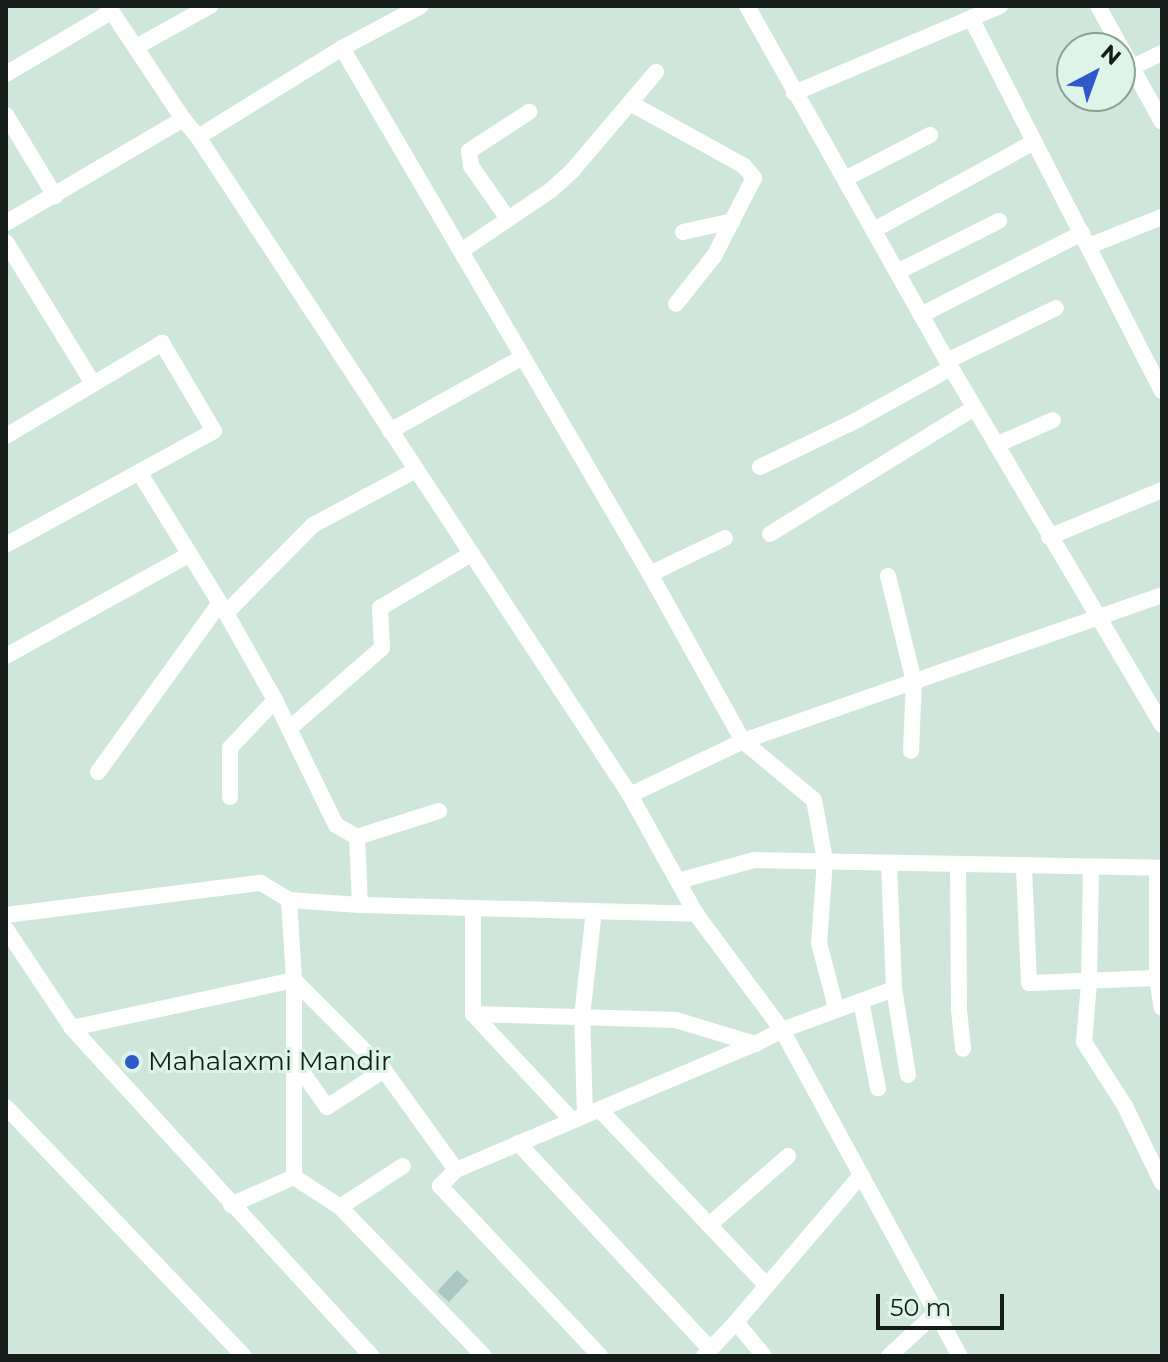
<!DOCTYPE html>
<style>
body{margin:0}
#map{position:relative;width:1168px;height:1362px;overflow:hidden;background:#cfe7db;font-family:Montserrat,sans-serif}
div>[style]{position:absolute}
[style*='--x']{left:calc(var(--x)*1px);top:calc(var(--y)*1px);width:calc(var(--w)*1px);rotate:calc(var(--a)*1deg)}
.building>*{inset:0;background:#aac7c2;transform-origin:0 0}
.street>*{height:16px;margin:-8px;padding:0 8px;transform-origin:8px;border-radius:8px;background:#fff}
.dots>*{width:22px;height:22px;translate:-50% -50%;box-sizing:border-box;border:4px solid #dcf5e8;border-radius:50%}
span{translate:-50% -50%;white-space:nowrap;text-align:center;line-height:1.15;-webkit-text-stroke:6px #dcf5e8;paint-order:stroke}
.poi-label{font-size:26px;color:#141d19}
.left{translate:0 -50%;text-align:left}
.frame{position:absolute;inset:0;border:8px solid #141d19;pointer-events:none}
.north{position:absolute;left:1056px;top:32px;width:80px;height:80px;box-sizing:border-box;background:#dcf5e8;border:2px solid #8c9f95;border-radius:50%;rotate:41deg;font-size:22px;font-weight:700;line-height:32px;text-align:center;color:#141d19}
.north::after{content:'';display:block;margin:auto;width:28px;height:36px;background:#2f58c8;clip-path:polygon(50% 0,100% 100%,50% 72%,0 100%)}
.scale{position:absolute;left:876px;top:1294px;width:128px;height:36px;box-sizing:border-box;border:4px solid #141d19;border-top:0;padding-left:10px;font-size:24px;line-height:28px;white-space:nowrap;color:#141d19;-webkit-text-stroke:6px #dcf5e8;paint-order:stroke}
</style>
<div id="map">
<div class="building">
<i style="left:457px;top:1270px;width:16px;height:29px;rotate:43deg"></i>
</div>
<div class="street">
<i style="--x:108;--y:6;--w:136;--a:56.4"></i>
<i style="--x:183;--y:119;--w:23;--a:50"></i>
<i style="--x:198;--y:137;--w:787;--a:56.71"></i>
<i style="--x:630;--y:795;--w:136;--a:61"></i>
<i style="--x:696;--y:914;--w:144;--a:53.4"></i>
<i style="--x:782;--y:1030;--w:371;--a:61.4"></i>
<i style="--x:747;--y:6;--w:407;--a:60.6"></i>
<i style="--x:947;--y:361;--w:423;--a:59.4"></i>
<i style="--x:1098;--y:6;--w:132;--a:61.1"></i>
<i style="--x:971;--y:18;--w:419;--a:62.9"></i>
<i style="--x:136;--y:47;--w:85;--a:-29"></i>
<i style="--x:342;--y:48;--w:610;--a:59.65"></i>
<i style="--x:650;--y:574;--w:191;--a:60.9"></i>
<i style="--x:743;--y:741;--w:92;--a:39.7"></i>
<i style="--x:814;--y:800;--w:61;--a:79.6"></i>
<i style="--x:825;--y:860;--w:83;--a:94.1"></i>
<i style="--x:819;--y:943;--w:67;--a:75.3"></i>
<i style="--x:1120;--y:73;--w:47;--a:-25.5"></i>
<i style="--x:6;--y:74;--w:122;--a:-30.6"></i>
<i style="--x:794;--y:93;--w:224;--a:-22.9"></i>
<i style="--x:1081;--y:99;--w:6;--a:-31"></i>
<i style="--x:630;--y:103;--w:130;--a:28.9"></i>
<i style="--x:744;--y:166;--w:16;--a:50"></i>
<i style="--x:754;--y:178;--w:88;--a:117.1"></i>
<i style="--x:714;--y:256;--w:61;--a:128.4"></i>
<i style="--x:6;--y:115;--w:95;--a:58.8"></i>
<i style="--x:198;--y:137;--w:169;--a:-31.7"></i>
<i style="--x:342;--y:48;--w:89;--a:-28"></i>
<i style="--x:845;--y:179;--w:96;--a:-27.4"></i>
<i style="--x:508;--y:219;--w:65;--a:-124.9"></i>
<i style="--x:471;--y:166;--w:15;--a:-98"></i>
<i style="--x:469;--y:151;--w:72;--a:-33"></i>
<i style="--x:6;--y:223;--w:205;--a:-30.4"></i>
<i style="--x:874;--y:230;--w:183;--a:-28.8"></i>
<i style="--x:683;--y:232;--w:51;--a:-12.4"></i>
<i style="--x:6;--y:242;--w:164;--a:58.4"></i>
<i style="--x:1089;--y:246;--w:79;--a:-21.7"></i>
<i style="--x:461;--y:251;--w:109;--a:-34.1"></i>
<i style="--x:551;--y:190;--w:28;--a:-42"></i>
<i style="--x:572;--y:171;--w:130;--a:-49.7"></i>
<i style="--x:897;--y:272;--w:114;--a:-26.6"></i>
<i style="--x:921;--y:315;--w:181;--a:-27"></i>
<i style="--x:947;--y:361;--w:121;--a:-25.9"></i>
<i style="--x:390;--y:431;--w:152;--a:-29.1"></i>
<i style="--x:6;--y:436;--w:182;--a:-30.8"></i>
<i style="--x:162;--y:343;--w:102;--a:59.4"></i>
<i style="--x:214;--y:431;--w:237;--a:151.3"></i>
<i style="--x:996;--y:445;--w:62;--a:-23.7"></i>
<i style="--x:760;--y:467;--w:106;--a:-25.8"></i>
<i style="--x:855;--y:421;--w:110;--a:-28.9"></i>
<i style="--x:139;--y:472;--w:166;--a:58.3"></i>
<i style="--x:226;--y:613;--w:100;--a:60.6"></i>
<i style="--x:275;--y:700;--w:139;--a:64"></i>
<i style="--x:336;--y:825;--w:24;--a:30"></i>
<i style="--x:770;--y:534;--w:240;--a:-31.7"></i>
<i style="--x:1049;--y:537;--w:122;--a:-22.6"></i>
<i style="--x:650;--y:574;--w:83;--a:-25.6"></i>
<i style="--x:888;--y:576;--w:109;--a:76.2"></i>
<i style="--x:914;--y:682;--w:69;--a:92.5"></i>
<i style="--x:226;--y:613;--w:124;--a:-45.3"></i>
<i style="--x:313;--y:525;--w:117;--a:-28.1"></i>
<i style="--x:6;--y:656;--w:210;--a:-29"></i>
<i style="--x:289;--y:729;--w:123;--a:-41.1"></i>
<i style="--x:382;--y:648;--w:40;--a:-92.9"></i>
<i style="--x:380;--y:608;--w:106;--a:-30.7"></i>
<i style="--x:98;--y:772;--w:208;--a:-54.2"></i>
<i style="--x:630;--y:795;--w:125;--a:-25.5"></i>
<i style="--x:743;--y:741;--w:444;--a:-19.2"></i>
<i style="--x:230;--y:797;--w:49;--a:-90"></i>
<i style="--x:230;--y:748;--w:66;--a:-46.8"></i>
<i style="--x:889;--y:863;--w:126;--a:87.7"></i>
<i style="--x:894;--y:989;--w:87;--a:80.8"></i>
<i style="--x:958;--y:866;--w:144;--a:89.6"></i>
<i style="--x:959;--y:1010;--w:39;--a:84"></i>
<i style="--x:1024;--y:868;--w:115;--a:87.5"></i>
<i style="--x:1029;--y:983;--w:128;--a:-2.2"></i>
<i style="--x:1091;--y:868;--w:115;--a:91"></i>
<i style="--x:1089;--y:983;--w:59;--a:94.8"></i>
<i style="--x:1084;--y:1042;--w:76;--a:57.4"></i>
<i style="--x:1125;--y:1106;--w:85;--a:64.3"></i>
<i style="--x:1157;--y:868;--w:110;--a:90"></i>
<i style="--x:1157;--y:978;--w:30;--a:81"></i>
<i style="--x:678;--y:881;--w:79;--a:-15.4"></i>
<i style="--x:754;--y:860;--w:408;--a:1.1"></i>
<i style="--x:289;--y:900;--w:80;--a:86.4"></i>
<i style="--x:294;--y:980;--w:197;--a:90"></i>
<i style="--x:294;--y:1177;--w:55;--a:33.1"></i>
<i style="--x:340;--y:1207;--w:207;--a:46"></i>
<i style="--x:360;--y:905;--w:68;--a:-92.5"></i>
<i style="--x:357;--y:837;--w:86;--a:-17.6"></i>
<i style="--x:473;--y:909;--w:105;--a:90"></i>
<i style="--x:473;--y:1014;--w:203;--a:1.7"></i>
<i style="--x:676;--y:1020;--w:83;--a:16.9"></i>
<i style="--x:6;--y:915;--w:257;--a:-7.2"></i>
<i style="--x:261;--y:883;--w:33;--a:31"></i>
<i style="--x:289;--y:900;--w:71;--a:4"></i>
<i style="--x:360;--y:905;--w:336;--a:1.5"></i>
<i style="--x:6;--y:929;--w:119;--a:56.3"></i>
<i style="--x:72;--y:1028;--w:445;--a:47.6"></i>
<i style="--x:861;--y:1001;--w:89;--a:78.9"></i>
<i style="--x:473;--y:1014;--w:145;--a:47"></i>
<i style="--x:72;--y:1028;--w:227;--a:-12.2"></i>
<i style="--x:294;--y:980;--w:127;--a:45"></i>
<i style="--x:384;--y:1070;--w:123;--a:54.2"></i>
<i style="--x:456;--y:1170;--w:324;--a:-22.9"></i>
<i style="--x:755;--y:1044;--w:30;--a:-27"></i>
<i style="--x:782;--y:1030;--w:119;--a:-20.1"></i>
<i style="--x:296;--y:1063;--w:54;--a:54.8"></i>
<i style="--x:327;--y:1107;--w:68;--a:-33"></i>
<i style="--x:6;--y:1107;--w:344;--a:46.3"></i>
<i style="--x:600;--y:1110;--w:241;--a:46.5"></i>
<i style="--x:585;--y:1115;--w:99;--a:-91.7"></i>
<i style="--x:582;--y:1016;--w:106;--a:-83.5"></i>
<i style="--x:518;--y:1143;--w:282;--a:47"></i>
<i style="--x:456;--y:1170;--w:23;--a:135"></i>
<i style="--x:440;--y:1186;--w:233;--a:46.7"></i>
<i style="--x:231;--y:1205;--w:69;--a:-24"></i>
<i style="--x:340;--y:1207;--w:75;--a:-33.1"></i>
<i style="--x:709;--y:1225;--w:105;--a:-41.1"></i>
<i style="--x:736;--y:1322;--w:193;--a:-49.6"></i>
<i style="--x:704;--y:1356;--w:47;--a:-46.7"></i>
<i style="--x:736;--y:1322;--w:44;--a:50.5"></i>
<i style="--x:889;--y:1356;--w:64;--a:-42.5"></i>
</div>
<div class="dots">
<i style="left:132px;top:1062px;background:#2f58c8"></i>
</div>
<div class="poi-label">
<span class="left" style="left:148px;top:1062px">Mahalaxmi Mandir</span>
</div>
<div class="frame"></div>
<div class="north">N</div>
<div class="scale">50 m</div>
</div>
